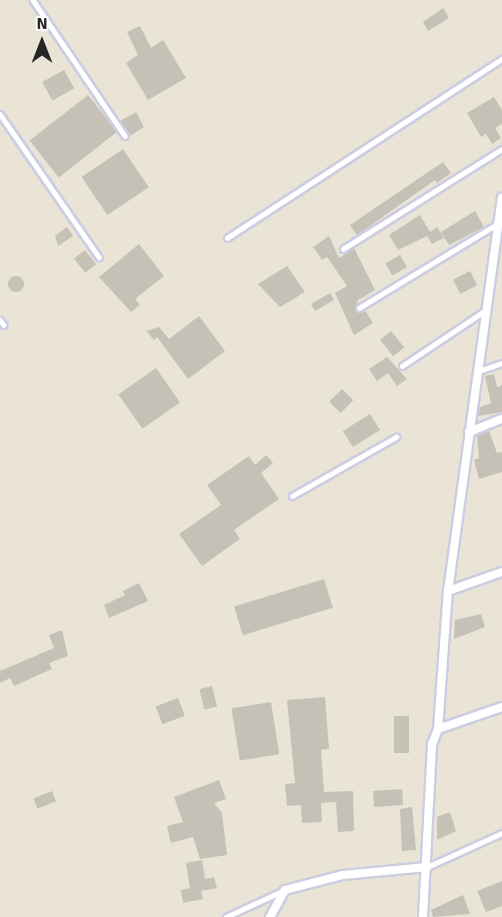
<!DOCTYPE html>
<style>
body{margin:0}
#map{position:relative;width:502px;height:917px;overflow:hidden;background:#eae4d7;font-family:Signika,sans-serif}
div>[style]{position:absolute}
[style*='--x']{left:calc(var(--x)*1px);top:calc(var(--y)*1px);width:calc(var(--w)*1px);rotate:calc(var(--a)*1deg)}
.building>*{inset:0;background:#c5c1b7;transform-origin:0 0}
.round{border-radius:50%}
.roads{filter:drop-shadow(2px 0 #cccde1) drop-shadow(-2px 0 #cccde1) drop-shadow(0 2px #cccde1) drop-shadow(0 -2px #cccde1)}
.service>*{height:4.5px;margin:-2.25px;padding:0 2.25px;transform-origin:2.25px;border-radius:2.25px;background:#fff}
.minor>*{height:8px;margin:-4px;padding:0 4px;transform-origin:4px;border-radius:4px;background:#fff}
span{translate:-50% -50%;white-space:nowrap;text-align:center;line-height:1.15;-webkit-text-stroke:6px #fff;paint-order:stroke}
.north{position:absolute;left:12px;top:12px;width:60px;height:60px;-webkit-text-stroke:4px #fff;paint-order:stroke;rotate:0deg;font-size:16px;font-weight:700;line-height:24px;text-align:center;color:#262626}
.north::after{content:'';display:block;margin:auto;width:21px;height:27px;background:#262626;clip-path:polygon(50% 0,100% 100%,50% 72%,0 100%)}
</style>
<div id="map">
<div class="building">
<i style="clip-path:polygon(443px 8px,449px 18px,428px 31px,423px 22px)"></i>
<i style="clip-path:polygon(140px 26px,151px 48px,163px 40px,186px 78px,148px 100px,126px 63px,138px 55px,127px 32px)"></i>
<i style="left:64px;top:70px;width:21px;height:25px;rotate:61deg"></i>
<i style="left:88px;top:95px;width:47px;height:74px;rotate:52deg"></i>
<i style="clip-path:polygon(494px 97px,502px 110px,502px 124px,495px 128px,501px 138px,492px 144px,486px 134px,481px 137px,467px 113px)"></i>
<i style="clip-path:polygon(136px 112px,144px 127px,130px 136px,120px 121px)"></i>
<i style="left:123px;top:149px;width:46px;height:50px;rotate:56deg"></i>
<i style="clip-path:polygon(443px 162px,451px 173px,437px 183px,435px 180px,357px 235px,350px 225px)"></i>
<i style="clip-path:polygon(475px 211px,484px 227px,449px 245px,441px 232px)"></i>
<i style="clip-path:polygon(420px 215px,430px 232px,437px 227px,444px 238px,432px 244px,427px 236px,398px 250px,389px 235px)"></i>
<i style="clip-path:polygon(67px 227px,73px 236px,58px 246px,55px 236px)"></i>
<i style="clip-path:polygon(329px 236px,339px 258px,354px 248px,375px 290px,358px 300px,355px 308px,359px 312px,365px 310px,373px 323px,354px 335px,335px 293px,347px 286px,327px 257px,322px 260px,313px 247px)"></i>
<i style="clip-path:polygon(139px 244px,164px 276px,135px 299px,140px 305px,131px 312px,99px 277px)"></i>
<i style="left:85px;top:250px;width:18px;height:14px;rotate:52deg"></i>
<i style="left:400px;top:255px;width:14px;height:17px;rotate:60deg"></i>
<i style="clip-path:polygon(287px 266px,305px 292px,280px 307px,258px 284px)"></i>
<i style="left:470px;top:271px;width:16px;height:19px;rotate:63deg"></i>
<i class="round" style="left:8px;top:276px;width:16px;height:16px"></i>
<i style="left:330px;top:293px;width:8px;height:22px;rotate:60deg"></i>
<i style="clip-path:polygon(199px 316px,225px 351px,188px 379px,157px 337px,154px 340px,146px 331px,159px 327px,169px 339px)"></i>
<i style="left:391px;top:331px;width:21px;height:14px;rotate:51deg"></i>
<i style="clip-path:polygon(387px 357px,407px 379px,397px 386px,388px 373px,377px 381px,369px 369px)"></i>
<i style="left:156px;top:368px;width:42px;height:46px;rotate:55deg"></i>
<i style="clip-path:polygon(494px 374px,497px 387px,502px 385px,502px 412px,478px 416px,480px 407px,491px 403px,485px 376px)"></i>
<i style="left:342px;top:389px;width:16px;height:18px;rotate:45deg"></i>
<i style="left:370px;top:414px;width:19px;height:32px;rotate:58deg"></i>
<i style="clip-path:polygon(489px 431px,497px 453px,502px 452px,502px 472px,479px 479px,474px 460px,479px 458px,477px 436px)"></i>
<i style="clip-path:polygon(266px 455px,273px 463px,261px 473px,279px 499px,234px 530px,240px 539px,202px 566px,179px 534px,221px 505px,207px 485px,249px 456px,255px 465px)"></i>
<i style="left:324px;top:579px;width:30px;height:94px;rotate:73deg"></i>
<i style="clip-path:polygon(139px 583px,148px 601px,109px 618px,104px 605px,125px 595px,123px 591px)"></i>
<i style="clip-path:polygon(481px 614px,485px 627px,454px 639px,455px 620px)"></i>
<i style="clip-path:polygon(62px 630px,68px 656px,49px 663px,52px 669px,14px 686px,10px 678px,0 683px,0 671px,54px 648px,49px 635px)"></i>
<i style="left:212px;top:686px;width:21px;height:13px;rotate:76deg"></i>
<i style="clip-path:polygon(325px 697px,329px 749px,321px 750px,324px 792px,353px 791px,354px 831px,338px 832px,336px 802px,321px 803px,322px 822px,302px 823px,301px 805px,287px 806px,285px 784px,295px 783px,287px 700px)"></i>
<i style="left:178px;top:698px;width:19px;height:24px;rotate:69deg"></i>
<i style="left:271px;top:702px;width:53px;height:40px;rotate:81deg"></i>
<i style="left:394px;top:716px;width:15px;height:37px"></i>
<i style="clip-path:polygon(219px 780px,226px 799px,214px 803px,222px 813px,227px 855px,200px 859px,193px 837px,171px 843px,167px 826px,183px 822px,174px 797px)"></i>
<i style="left:402px;top:789px;width:16px;height:29px;rotate:86deg"></i>
<i style="left:52px;top:791px;width:11px;height:20px;rotate:68deg"></i>
<i style="clip-path:polygon(412px 807px,416px 850px,402px 851px,400px 809px)"></i>
<i style="clip-path:polygon(450px 812px,456px 831px,437px 840px,437px 817px)"></i>
<i style="clip-path:polygon(202px 860px,205px 879px,214px 877px,217px 888px,201px 891px,203px 899px,183px 903px,181px 890px,190px 888px,186px 863px)"></i>
<i style="clip-path:polygon(502px 881px,502px 906px,486px 912px,477px 891px)"></i>
<i style="clip-path:polygon(463px 895px,470px 914px,433px 917px,431px 910px)"></i>
</div>
<div class="roads">
<div class="service">
<i style="--x:33;--y:0;--w:164;--a:55.9"></i>
<i style="--x:0;--y:114;--w:174;--a:55.3"></i>
<i style="--x:227;--y:238;--w:328;--a:-33.1"></i>
<i style="--x:343;--y:249;--w:188;--a:-32.2"></i>
<i style="--x:359;--y:308;--w:162;--a:-31.3"></i>
<i style="--x:0;--y:320;--w:6;--a:51"></i>
<i style="--x:402;--y:366;--w:101;--a:-33.7"></i>
<i style="--x:479;--y:371;--w:24;--a:-19"></i>
<i style="--x:292;--y:496;--w:120;--a:-29.6"></i>
<i style="--x:427;--y:867;--w:82;--a:-24.4"></i>
<i style="--x:226;--y:917;--w:62;--a:-24.9"></i>
</div>
<div class="minor">
<i style="--x:469;--y:432;--w:35;--a:-22"></i>
<i style="--x:448;--y:591;--w:57;--a:-19.4"></i>
<i style="--x:438;--y:729;--w:68;--a:-19"></i>
<i style="--x:270;--y:917;--w:31;--a:-61"></i>
<i style="--x:285;--y:890;--w:60;--a:-14.5"></i>
<i style="--x:343;--y:875;--w:84;--a:-5.4"></i>
<i style="--x:423;--y:917;--w:173;--a:-87"></i>
<i style="--x:432;--y:744;--w:16;--a:-68"></i>
<i style="--x:438;--y:729;--w:138;--a:-85.9"></i>
<i style="--x:448;--y:591;--w:397;--a:-82.2"></i>
</div>
</div>
<div class="north">N</div>
</div>
